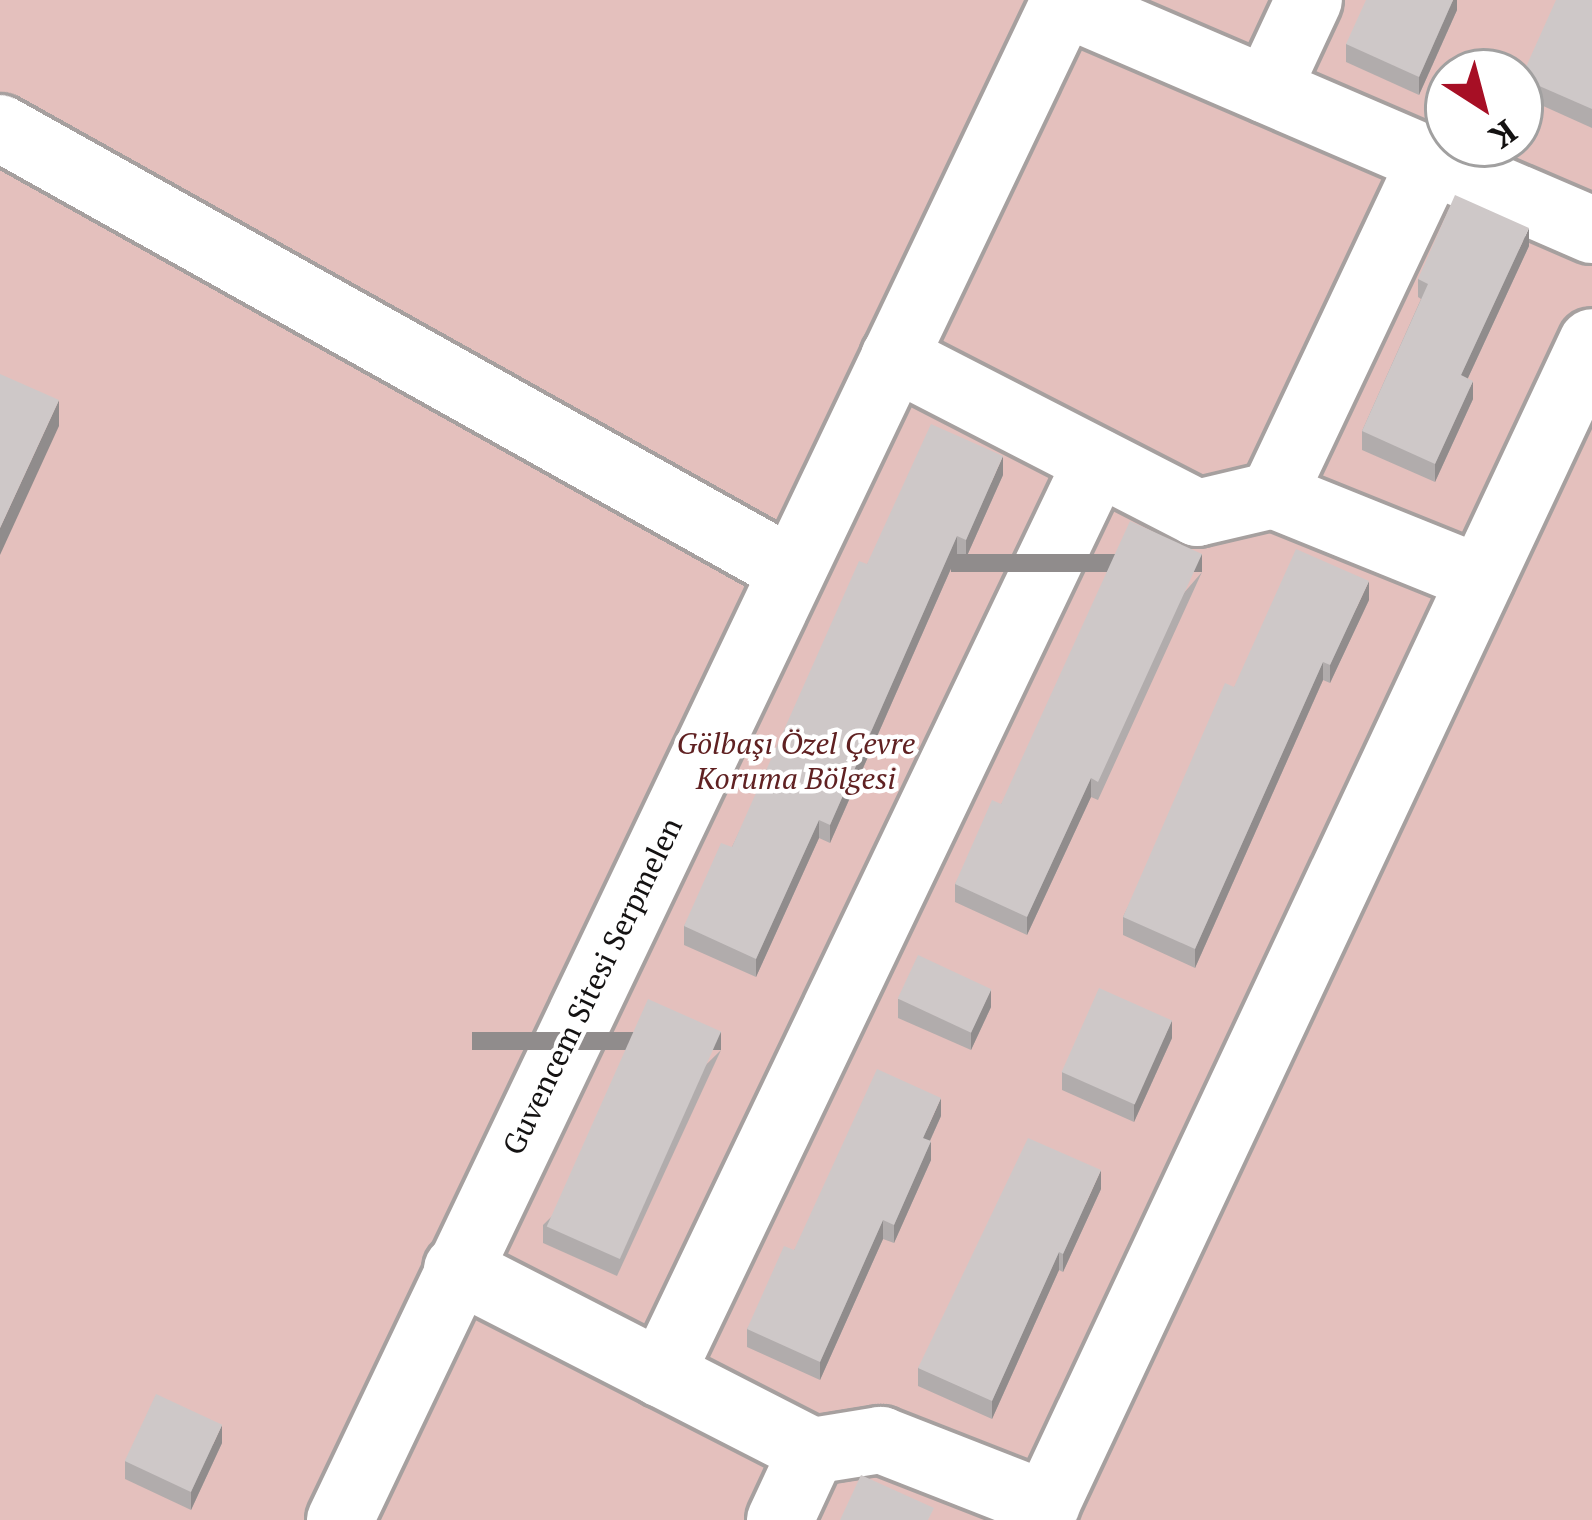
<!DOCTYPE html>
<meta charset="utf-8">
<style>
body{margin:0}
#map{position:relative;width:1592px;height:1520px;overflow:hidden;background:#e9e3e3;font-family:"PT Serif",serif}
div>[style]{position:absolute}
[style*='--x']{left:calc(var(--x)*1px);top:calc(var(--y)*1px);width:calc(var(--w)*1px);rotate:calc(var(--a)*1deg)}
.green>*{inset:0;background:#e4c0bd}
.roads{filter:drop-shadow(3px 0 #a6a09f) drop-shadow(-3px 0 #a6a09f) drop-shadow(0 3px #a6a09f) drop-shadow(0 -3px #a6a09f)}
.minor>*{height:66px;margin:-33px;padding:0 33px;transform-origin:33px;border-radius:33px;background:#fff}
.wall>*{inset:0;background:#b1acac}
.shaded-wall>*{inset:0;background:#908c8c;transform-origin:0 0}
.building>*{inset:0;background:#cec8c8;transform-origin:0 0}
span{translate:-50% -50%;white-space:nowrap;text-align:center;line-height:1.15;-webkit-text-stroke:9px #fff;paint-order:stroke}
.park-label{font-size:30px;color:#602122;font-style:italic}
.street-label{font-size:30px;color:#141212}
.north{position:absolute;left:1424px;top:48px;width:120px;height:120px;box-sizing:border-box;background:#fff;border:3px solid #a1a0a0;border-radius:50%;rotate:144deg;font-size:33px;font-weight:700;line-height:48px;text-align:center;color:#141212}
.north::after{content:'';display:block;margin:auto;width:42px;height:54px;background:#a70f25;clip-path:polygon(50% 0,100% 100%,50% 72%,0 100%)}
</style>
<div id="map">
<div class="green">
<i style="clip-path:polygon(evenodd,0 0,1592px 0,1592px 1520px,0 1520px,0 0,1448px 72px,1520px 72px,1520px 144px,1448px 144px,1448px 72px)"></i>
</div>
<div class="roads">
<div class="minor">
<i style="--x:1064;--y:3;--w:575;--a:23.26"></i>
<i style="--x:1267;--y:90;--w:99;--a:-65"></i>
<i style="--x:0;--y:128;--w:906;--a:29.2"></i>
<i style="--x:894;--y:357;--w:341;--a:27.2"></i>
<i style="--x:1197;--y:513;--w:78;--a:-13.3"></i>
<i style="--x:1273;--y:495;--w:224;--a:22"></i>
<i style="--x:1273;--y:495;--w:369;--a:-64.7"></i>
<i style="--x:457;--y:1269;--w:399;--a:27.1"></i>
<i style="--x:812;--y:1451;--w:70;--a:-9.1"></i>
<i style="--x:881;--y:1440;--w:178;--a:21.4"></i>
<i style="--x:661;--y:1374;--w:1011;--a:-64.45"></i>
<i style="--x:340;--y:1520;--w:1684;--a:-64.5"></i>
<i style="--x:780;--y:1520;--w:76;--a:-65.1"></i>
<i style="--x:1039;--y:1520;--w:1301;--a:-64.85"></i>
</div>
</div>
<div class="wall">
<i style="clip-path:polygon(1457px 0,1457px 10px,1419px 95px,1346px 62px,1346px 44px)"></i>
<i style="clip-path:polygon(1592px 0,1592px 128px,1521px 96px,1521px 78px)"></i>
<i style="clip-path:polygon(1529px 246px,1468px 378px,1473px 399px,1435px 482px,1362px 450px,1362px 431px,1421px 299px,1418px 297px,1418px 279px)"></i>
<i style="clip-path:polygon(1003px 475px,966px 558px,957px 555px,830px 843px,819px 838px,756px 977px,684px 945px,684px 926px,732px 847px,867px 564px)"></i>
<i style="clip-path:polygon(1202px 572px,1098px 800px,1091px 797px,1027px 935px,955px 902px,955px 884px,1001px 804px)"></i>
<i style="clip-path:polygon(1369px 600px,1330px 683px,1323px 680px,1195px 968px,1123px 935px,1123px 917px,1234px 687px)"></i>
<i style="clip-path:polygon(898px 999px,991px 1007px,971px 1050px,898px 1018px)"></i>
<i style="clip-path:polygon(1172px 1038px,1134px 1122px,1062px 1090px,1062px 1072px)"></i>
<i style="clip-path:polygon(721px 1050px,617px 1276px,543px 1243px,543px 1225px)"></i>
<i style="clip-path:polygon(941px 1116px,930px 1141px,931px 1160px,894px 1243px,883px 1239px,820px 1380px,747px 1347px,747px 1329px,794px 1250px)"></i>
<i style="clip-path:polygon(1101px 1189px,1063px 1272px,1059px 1270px,992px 1419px,918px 1386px,918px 1368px)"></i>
<i style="clip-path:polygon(222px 1443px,191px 1510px,125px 1479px,125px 1461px)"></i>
</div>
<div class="shaded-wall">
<i style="clip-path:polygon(1453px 0,1457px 0,1457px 10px,1419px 95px,1419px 77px)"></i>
<i style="clip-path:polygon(1529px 228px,1529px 246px,1461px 393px,1461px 375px)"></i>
<i style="clip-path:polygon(1473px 381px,1473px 399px,1435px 482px,1435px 464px)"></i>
<i style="clip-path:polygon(59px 400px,59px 426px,0 555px,0 528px)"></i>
<i style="clip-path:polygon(1003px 456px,1003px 475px,966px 558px,966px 540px)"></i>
<i style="clip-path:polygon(957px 536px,957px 555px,830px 843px,830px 825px)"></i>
<i style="left:1202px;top:554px;width:18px;height:251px;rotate:90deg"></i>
<i style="clip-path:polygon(1369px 581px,1369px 600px,1330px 683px,1330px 665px)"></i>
<i style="clip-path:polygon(1323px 662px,1323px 680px,1195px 968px,1195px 949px)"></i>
<i style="clip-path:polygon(1091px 778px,1091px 797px,1027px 935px,1027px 917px)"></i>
<i style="clip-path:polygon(819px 820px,819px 838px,756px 977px,756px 959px)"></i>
<i style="clip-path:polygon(991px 989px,991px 1007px,971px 1050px,971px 1032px)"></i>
<i style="clip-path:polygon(1172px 1020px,1172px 1038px,1134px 1122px,1134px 1104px)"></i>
<i style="left:721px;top:1032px;width:18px;height:249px;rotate:90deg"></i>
<i style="clip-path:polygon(941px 1098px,941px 1116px,923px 1156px,923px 1138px)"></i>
<i style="clip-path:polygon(931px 1141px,931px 1160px,894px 1243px,894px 1225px)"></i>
<i style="clip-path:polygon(1101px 1170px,1101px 1189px,1063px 1272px,1063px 1254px)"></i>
<i style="clip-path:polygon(883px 1220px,883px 1239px,820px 1380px,820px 1362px)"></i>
<i style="clip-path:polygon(1059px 1252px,1059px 1270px,992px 1419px,992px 1401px)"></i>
<i style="clip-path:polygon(222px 1425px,222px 1443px,191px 1510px,191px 1492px)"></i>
</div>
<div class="building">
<i style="clip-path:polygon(1366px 0,1453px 0,1419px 77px,1346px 44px)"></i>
<i style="clip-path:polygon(1556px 0,1592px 0,1592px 109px,1521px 78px)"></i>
<i style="clip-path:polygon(1455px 195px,1529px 228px,1461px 375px,1473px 381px,1435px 464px,1362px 431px,1428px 284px,1418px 279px)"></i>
<i style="clip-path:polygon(0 374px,59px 400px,0 528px)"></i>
<i style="clip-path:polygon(931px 424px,1003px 456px,966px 540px,957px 536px,830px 825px,819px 820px,756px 959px,684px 926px,721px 843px,732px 847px,859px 561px,867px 564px)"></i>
<i style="clip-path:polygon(1130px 521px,1202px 554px,1098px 782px,1091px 778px,1027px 917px,955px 884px,992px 800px,1001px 804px)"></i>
<i style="clip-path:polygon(1296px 549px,1369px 581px,1330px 665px,1323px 662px,1195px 949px,1123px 917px,1225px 683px,1234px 687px)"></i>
<i style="left:918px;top:955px;width:81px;height:48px;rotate:25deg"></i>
<i style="left:1099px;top:988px;width:80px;height:92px;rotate:24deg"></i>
<i style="left:648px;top:999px;width:80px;height:249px;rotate:24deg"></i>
<i style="clip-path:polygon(877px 1069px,941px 1098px,923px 1138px,931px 1141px,894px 1225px,883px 1220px,820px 1362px,747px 1329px,784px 1246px,794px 1250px)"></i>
<i style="clip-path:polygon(1028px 1138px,1101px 1170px,1063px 1254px,1059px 1252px,992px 1401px,918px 1368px)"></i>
<i style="left:156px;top:1394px;width:73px;height:74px;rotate:25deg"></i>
<i style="clip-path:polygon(861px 1475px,934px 1508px,928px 1520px,840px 1520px)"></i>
</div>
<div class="park-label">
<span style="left:796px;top:760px">Gölbaşı Özel Çevre<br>Koruma Bölgesi</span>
</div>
<div class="street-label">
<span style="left:592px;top:986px;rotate:-64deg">Guvencem Sitesi Serpmelen</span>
</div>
<div class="north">K</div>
</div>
